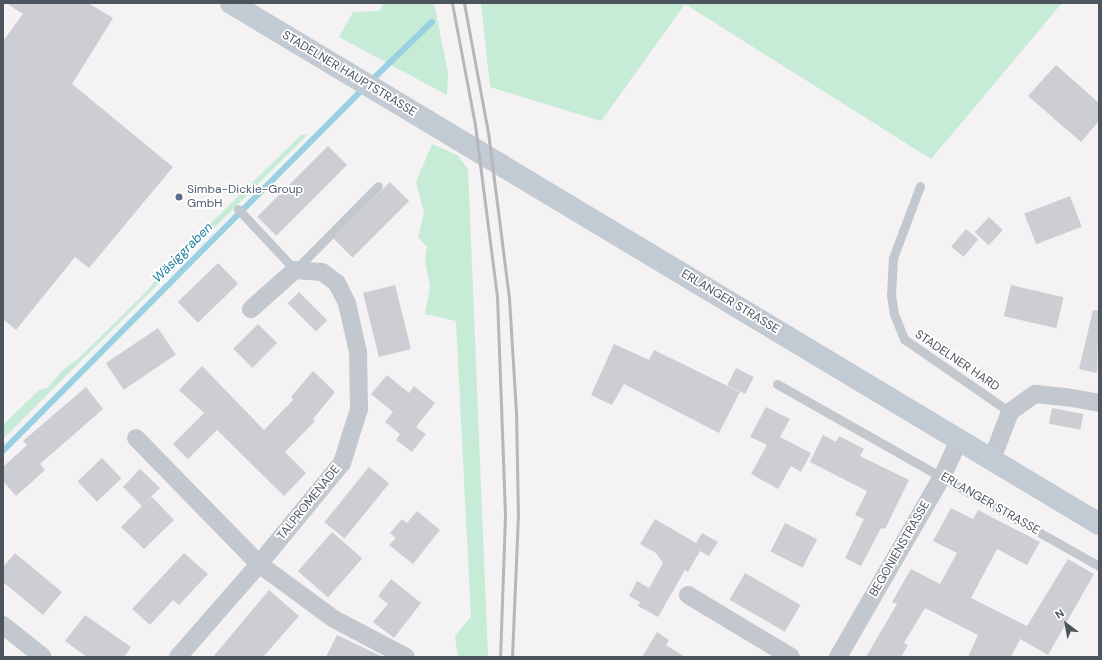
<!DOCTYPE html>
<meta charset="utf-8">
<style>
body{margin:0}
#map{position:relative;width:1102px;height:660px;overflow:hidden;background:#f4f2f2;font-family:"DM Sans",sans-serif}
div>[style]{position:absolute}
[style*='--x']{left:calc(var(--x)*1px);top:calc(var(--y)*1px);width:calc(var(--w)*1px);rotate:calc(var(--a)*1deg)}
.green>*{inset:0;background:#c6ebd6}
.stream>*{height:5.5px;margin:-2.75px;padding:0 2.75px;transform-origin:2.75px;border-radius:2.75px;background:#99d1e3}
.building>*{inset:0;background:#cdced3;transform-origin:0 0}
.lane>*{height:9px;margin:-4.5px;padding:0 4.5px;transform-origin:4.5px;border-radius:4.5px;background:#c2c8ce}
.street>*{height:18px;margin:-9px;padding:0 9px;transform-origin:9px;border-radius:9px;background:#c2c8ce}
.secondary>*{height:22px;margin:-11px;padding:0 11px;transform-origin:11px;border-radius:11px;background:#c2cad3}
.rail>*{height:3px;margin:-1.5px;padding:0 1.5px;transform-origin:1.5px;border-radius:1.5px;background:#b5b7bb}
.dots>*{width:11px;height:11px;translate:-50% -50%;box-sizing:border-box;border:2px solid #fff;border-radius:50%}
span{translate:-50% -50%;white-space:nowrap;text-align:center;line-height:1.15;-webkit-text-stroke:3.5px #fff;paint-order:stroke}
.street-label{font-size:12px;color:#4c545d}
.service-label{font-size:12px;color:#4e5e75}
.left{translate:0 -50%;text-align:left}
.water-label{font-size:13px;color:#1d809f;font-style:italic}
.frame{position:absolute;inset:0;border:4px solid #4c545d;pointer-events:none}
.north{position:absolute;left:1046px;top:604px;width:40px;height:40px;-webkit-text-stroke:3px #fff;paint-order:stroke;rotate:328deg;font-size:11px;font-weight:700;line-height:16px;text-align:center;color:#4c545d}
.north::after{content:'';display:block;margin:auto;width:14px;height:18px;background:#4c545d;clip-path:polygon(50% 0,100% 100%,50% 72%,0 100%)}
</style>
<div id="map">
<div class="green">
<i style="clip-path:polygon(383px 3px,434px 3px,448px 73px,447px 95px,339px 37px,353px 12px,380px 11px)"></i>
<i style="clip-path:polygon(481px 3px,1062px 3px,931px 159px,685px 4px,601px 121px,490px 87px)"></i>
<i style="clip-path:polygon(301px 135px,307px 135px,3px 439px,3px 425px,38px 391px,48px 387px,63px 370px,80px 357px,145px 293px,174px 259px)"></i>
<i style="clip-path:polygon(432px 144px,457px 155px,468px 169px,488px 657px,458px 657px,455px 636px,471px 617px,456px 321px,425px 314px,430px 287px,425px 260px,427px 247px,418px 237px,424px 213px,416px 182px)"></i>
</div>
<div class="stream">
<i style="--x:370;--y:82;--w:86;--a:-44.1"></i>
<i style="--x:3;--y:451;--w:512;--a:-45.16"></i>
</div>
<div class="building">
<i style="clip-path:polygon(6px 3px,88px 3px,113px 18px,72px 84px,173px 167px,89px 268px,75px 257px,16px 330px,3px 319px,3px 41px,23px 14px)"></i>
<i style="clip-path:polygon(1056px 65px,1099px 103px,1099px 121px,1081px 142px,1028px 96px)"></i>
<i style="left:328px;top:146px;width:27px;height:100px;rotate:45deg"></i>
<i style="left:390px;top:182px;width:27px;height:80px;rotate:45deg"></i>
<i style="left:1070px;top:196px;width:33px;height:49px;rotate:69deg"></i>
<i style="left:989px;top:217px;width:19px;height:21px;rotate:43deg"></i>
<i style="left:966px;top:229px;width:16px;height:23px;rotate:40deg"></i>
<i style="left:218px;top:263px;width:29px;height:56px;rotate:46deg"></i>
<i style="left:395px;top:285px;width:66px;height:33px;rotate:76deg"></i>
<i style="left:1011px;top:285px;width:54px;height:32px;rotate:13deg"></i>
<i style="left:299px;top:292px;width:40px;height:16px;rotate:45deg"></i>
<i style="clip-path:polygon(1093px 310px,1099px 311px,1097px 373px,1079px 369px)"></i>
<i style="left:258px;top:324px;width:27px;height:35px;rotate:45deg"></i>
<i style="left:158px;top:328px;width:32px;height:63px;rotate:56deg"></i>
<i style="clip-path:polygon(614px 344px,649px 360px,654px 350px,740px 392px,719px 433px,624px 384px,612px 405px,591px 395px)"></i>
<i style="clip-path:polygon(202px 366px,264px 430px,293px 400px,291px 397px,313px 371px,335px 392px,313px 419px,315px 421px,285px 452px,306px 473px,284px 496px,217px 430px,188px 459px,173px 444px,204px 413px,179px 390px)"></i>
<i style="left:736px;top:368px;width:20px;height:19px;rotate:27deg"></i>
<i style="clip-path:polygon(387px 375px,409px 393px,414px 386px,435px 403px,416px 427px,426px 434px,412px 452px,396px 440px,400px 434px,385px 422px,393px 412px,371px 394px)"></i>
<i style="clip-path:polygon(86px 387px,103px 409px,40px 464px,45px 470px,16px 496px,3px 481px,3px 467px,27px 445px,23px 441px)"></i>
<i style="clip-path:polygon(766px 407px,790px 419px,780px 437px,811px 453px,801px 472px,791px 466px,778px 489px,751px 474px,767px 445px,750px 437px)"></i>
<i style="left:1052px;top:408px;width:32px;height:16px;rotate:11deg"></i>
<i style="clip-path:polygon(823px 435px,836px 442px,839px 436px,864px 449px,860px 456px,909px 480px,885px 529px,881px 528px,861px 566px,845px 558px,864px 519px,855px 515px,867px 491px,810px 462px)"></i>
<i style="left:102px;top:458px;width:28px;height:34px;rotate:46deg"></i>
<i style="left:369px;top:467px;width:26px;height:71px;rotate:39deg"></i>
<i style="clip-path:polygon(140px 469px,160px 488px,142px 506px,152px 497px,174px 520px,144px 549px,121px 527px,142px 506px,123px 487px)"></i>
<i style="clip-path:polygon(951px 508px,973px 519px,978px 510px,1040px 542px,1027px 565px,997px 549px,971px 598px,1027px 626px,1068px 559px,1094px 574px,1048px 655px,1020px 639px,1011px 657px,968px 657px,978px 635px,925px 608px,904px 643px,908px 645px,901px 657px,866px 657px,897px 604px,892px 602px,911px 569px,940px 584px,957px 553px,933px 541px)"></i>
<i style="clip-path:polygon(417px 511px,440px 530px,413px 564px,389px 545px,396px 538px,390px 533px,402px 519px,407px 523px)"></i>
<i style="clip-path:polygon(655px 519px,696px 543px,702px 533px,718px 542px,709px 556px,700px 551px,688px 572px,685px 570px,658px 617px,638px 606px,640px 602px,629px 596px,637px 581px,649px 588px,663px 563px,656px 553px,640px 544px)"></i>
<i style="left:785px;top:523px;width:36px;height:32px;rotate:27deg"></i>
<i style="left:332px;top:532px;width:40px;height:52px;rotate:41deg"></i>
<i style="clip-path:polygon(15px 553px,62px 592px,43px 615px,3px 582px,3px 567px)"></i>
<i style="clip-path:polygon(184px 553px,208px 574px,179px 605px,173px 600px,150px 625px,132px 609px)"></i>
<i style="left:745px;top:573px;width:64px;height:31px;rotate:30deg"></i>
<i style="clip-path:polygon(391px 579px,421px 603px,394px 638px,373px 622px,388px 604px,378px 596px)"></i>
<i style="clip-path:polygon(269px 590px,299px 616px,263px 657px,213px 657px)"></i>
<i style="clip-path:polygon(85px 615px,131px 647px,124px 657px,87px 657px,65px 641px)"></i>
<i style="clip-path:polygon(657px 632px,669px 640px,666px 645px,685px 657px,642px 657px)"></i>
<i style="clip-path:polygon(337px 635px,383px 657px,384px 657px,326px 657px)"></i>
</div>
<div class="lane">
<i style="--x:920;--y:186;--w:77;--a:110.6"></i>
<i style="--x:893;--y:258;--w:37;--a:93"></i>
<i style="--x:891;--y:295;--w:19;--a:81"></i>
<i style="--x:894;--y:314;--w:27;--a:68"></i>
<i style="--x:904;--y:339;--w:129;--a:34.6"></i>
<i style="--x:238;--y:209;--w:83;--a:46.9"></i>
<i style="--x:295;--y:270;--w:118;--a:-45.3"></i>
<i style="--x:777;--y:384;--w:370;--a:29.5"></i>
</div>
<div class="street">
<i style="--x:136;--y:438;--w:176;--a:45.7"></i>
<i style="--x:259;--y:564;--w:93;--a:36.3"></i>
<i style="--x:334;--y:619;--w:81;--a:27.8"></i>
<i style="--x:992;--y:459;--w:50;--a:-69"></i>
<i style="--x:1010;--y:412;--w:31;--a:-36"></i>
<i style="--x:1035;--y:394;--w:31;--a:6"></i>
<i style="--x:1066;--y:397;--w:34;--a:10"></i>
<i style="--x:688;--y:595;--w:120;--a:31"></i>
<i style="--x:3;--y:625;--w:51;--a:38.7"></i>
<i style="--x:178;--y:657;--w:123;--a:-48.9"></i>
<i style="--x:259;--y:564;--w:131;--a:-50.6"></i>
<i style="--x:342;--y:463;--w:57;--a:-72.5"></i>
<i style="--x:359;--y:409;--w:57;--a:-91"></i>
<i style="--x:358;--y:352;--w:50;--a:-102.7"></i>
<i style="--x:347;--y:303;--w:22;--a:-117"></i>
<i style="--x:337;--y:283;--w:19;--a:-144"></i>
<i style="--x:322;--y:272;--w:27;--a:-176"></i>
<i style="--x:295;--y:270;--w:59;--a:138.4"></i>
<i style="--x:838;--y:657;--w:208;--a:-60"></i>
<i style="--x:942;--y:477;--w:41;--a:-65.3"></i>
</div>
<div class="secondary">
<i style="--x:231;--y:3;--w:1012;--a:30.97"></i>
</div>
<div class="rail">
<i style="--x:452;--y:3;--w:124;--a:79.3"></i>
<i style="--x:475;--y:125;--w:172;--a:82.7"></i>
<i style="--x:497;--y:296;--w:220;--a:87.9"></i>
<i style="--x:505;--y:516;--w:141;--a:92"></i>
<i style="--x:464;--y:3;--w:131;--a:79.5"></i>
<i style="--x:488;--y:132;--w:167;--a:82.8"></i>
<i style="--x:509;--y:298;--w:114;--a:86.5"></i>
<i style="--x:516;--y:412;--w:102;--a:88.9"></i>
<i style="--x:518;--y:514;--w:143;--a:92.4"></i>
</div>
<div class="dots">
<i style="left:179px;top:197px;background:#5c6f8a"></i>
</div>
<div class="street-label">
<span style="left:349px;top:74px;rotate:31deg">STADELNER HAUPTSTRASSE</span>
<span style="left:730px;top:302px;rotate:31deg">ERLANGER STRASSE</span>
<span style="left:957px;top:361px;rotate:34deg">STADELNER HARD</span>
<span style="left:309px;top:503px;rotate:-51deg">TALPROMENADE</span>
<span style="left:990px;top:504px;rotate:30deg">ERLANGER STRASSE</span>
<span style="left:900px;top:549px;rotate:-60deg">BEGONIENSTRASSE</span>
</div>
<div class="service-label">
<span class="left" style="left:187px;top:197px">Simba-Dickie-Group<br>GmbH</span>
</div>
<div class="water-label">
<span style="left:183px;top:253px;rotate:-45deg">Wäsiggraben</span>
</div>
<div class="frame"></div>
<div class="north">N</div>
</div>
